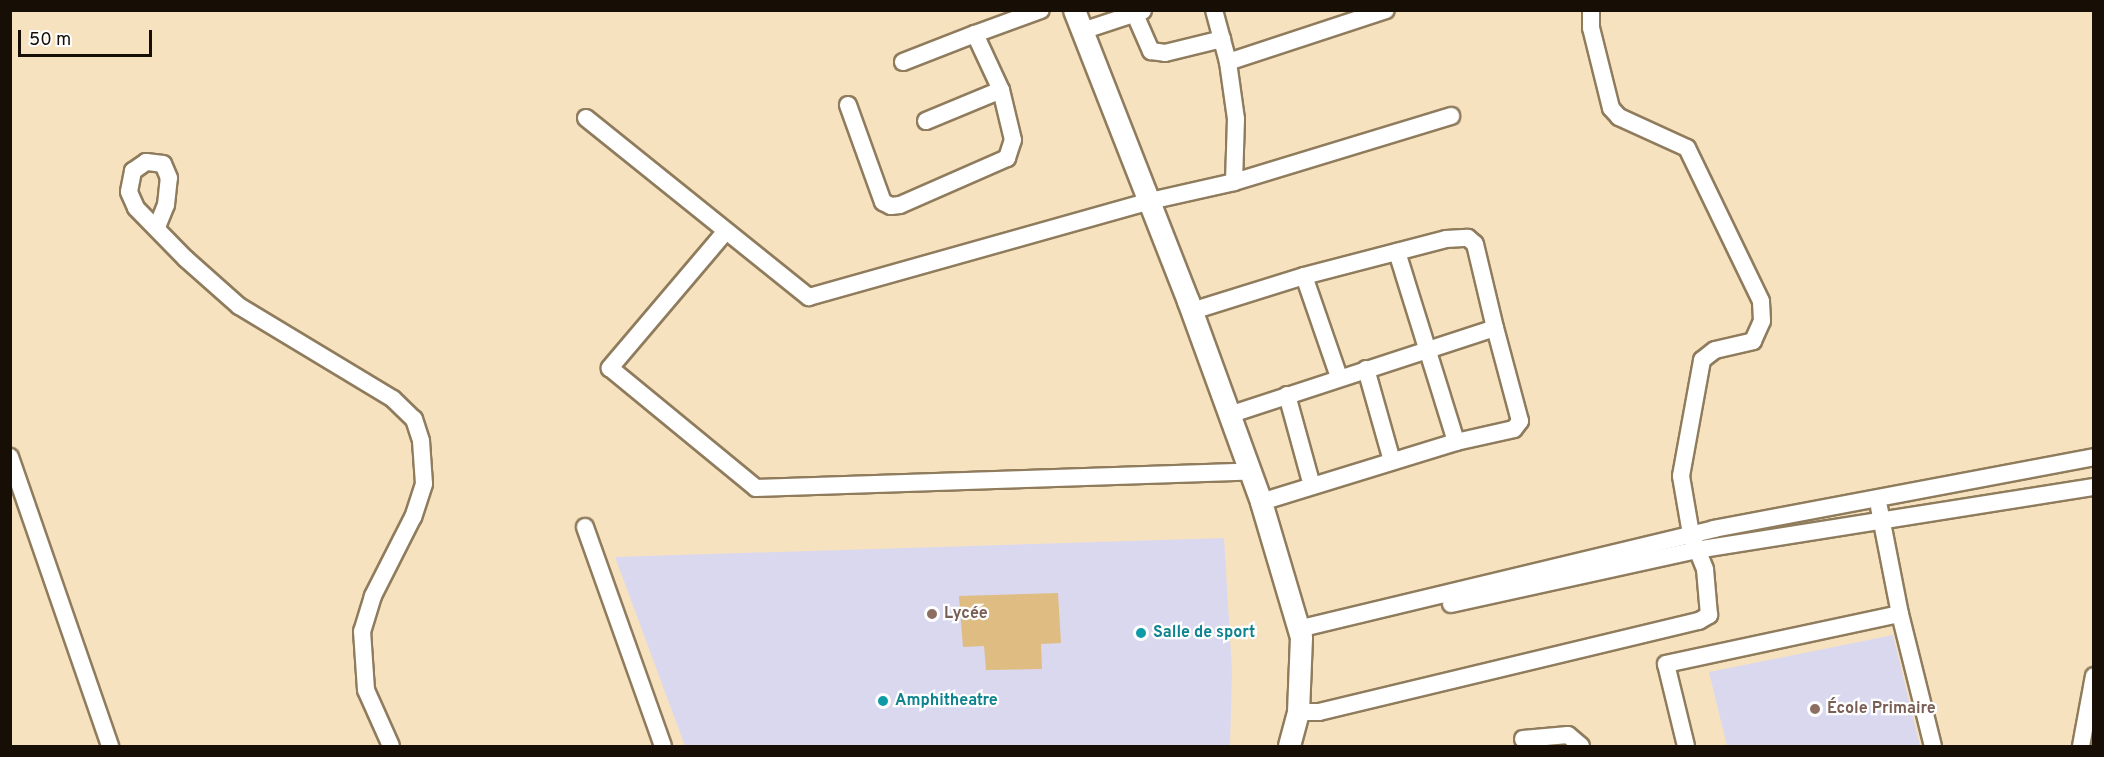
<!DOCTYPE html>
<meta charset="utf-8">
<style>
body{margin:0}
#map{position:relative;width:2104px;height:757px;overflow:hidden;background:#f7e2c0;font-family:Overpass,sans-serif}
div>[style]{position:absolute}
[style*='--x']{left:calc(var(--x)*1px);top:calc(var(--y)*1px);width:calc(var(--w)*1px);rotate:calc(var(--a)*1deg)}
.education>*{inset:0;background:#dad8ee}
.green>*{inset:0;background:#dfbc81}
.roads{filter:drop-shadow(2px 0 #8f7c5d) drop-shadow(-2px 0 #8f7c5d) drop-shadow(0 2px #8f7c5d) drop-shadow(0 -2px #8f7c5d)}
.minor>*{height:16px;margin:-8px;padding:0 8px;transform-origin:8px;border-radius:8px;background:#fff}
.major>*{height:21px;margin:-10.5px;padding:0 10.5px;transform-origin:10.5px;border-radius:10.5px;background:#fff}
.dots>*{width:16px;height:16px;translate:-50% -50%;box-sizing:border-box;border:3px solid #fff;border-radius:50%}
span{translate:-50% -50%;white-space:nowrap;text-align:center;line-height:1.15;-webkit-text-stroke:4.5px #fff;paint-order:stroke}
.education-label{font-size:16px;color:#785e54;font-weight:700}
.left{translate:0 -50%;text-align:left}
.culture-label{font-size:16px;color:#0d838f;font-weight:700}
.frame{position:absolute;inset:0;border:12px solid #170f05;pointer-events:none}
.scale{position:absolute;left:18px;top:30px;width:134px;height:27px;box-sizing:border-box;border:3px solid #170f05;border-top:0;padding-left:8px;font-size:18px;line-height:21px;white-space:nowrap;color:#170f05;-webkit-text-stroke:4px #fff;paint-order:stroke}
</style>
<div id="map">
<div class="education">
<i style="clip-path:polygon(1224px 538px,1232px 671px,1230px 746px,685px 746px,615px 557px)"></i>
<i style="clip-path:polygon(1893px 635px,1920px 746px,1727px 746px,1709px 672px)"></i>
</div>
<div class="green">
<i style="clip-path:polygon(1058px 593px,1061px 643px,1041px 644px,1042px 669px,986px 670px,984px 646px,963px 647px,959px 596px)"></i>
</div>
<div class="roads">
<div class="minor">
<i style="--x:1133;--y:10;--w:45;--a:66.3"></i>
<i style="--x:1151;--y:51;--w:14;--a:8"></i>
<i style="--x:1165;--y:53;--w:59;--a:-13.8"></i>
<i style="--x:1214;--y:10;--w:54;--a:74.9"></i>
<i style="--x:1082;--y:31;--w:64;--a:-18.2"></i>
<i style="--x:903;--y:62;--w:77;--a:-21.3"></i>
<i style="--x:848;--y:105;--w:103;--a:70.2"></i>
<i style="--x:883;--y:202;--w:9;--a:27"></i>
<i style="--x:891;--y:206;--w:9;--a:-6"></i>
<i style="--x:900;--y:205;--w:117;--a:-23.7"></i>
<i style="--x:1007;--y:158;--w:19;--a:-72"></i>
<i style="--x:1013;--y:140;--w:51;--a:-103.5"></i>
<i style="--x:1001;--y:90;--w:62;--a:-114.9"></i>
<i style="--x:975;--y:34;--w:70;--a:-20"></i>
<i style="--x:586;--y:118;--w:286;--a:38.8"></i>
<i style="--x:809;--y:297;--w:354;--a:-15.7"></i>
<i style="--x:1150;--y:201;--w:86;--a:-12.7"></i>
<i style="--x:1234;--y:182;--w:63;--a:-88.2"></i>
<i style="--x:1236;--y:119;--w:58;--a:-98"></i>
<i style="--x:1228;--y:62;--w:166;--a:-18.2"></i>
<i style="--x:926;--y:121;--w:81;--a:-22.5"></i>
<i style="--x:1234;--y:182;--w:227;--a:-16.9"></i>
<i style="--x:157;--y:227;--w:24;--a:-68"></i>
<i style="--x:166;--y:205;--w:27;--a:-84"></i>
<i style="--x:169;--y:178;--w:15;--a:-113"></i>
<i style="--x:163;--y:164;--w:17;--a:-173"></i>
<i style="--x:146;--y:162;--w:16;--a:145"></i>
<i style="--x:133;--y:171;--w:21;--a:101"></i>
<i style="--x:129;--y:192;--w:17;--a:66"></i>
<i style="--x:136;--y:208;--w:71;--a:45.6"></i>
<i style="--x:186;--y:259;--w:71;--a:41.6"></i>
<i style="--x:239;--y:306;--w:180;--a:31.1"></i>
<i style="--x:393;--y:399;--w:29;--a:44"></i>
<i style="--x:414;--y:419;--w:23;--a:72"></i>
<i style="--x:421;--y:441;--w:43;--a:86"></i>
<i style="--x:424;--y:484;--w:35;--a:108"></i>
<i style="--x:413;--y:517;--w:89;--a:116.9"></i>
<i style="--x:373;--y:596;--w:37;--a:107"></i>
<i style="--x:362;--y:631;--w:59;--a:86.1"></i>
<i style="--x:366;--y:690;--w:61;--a:65.9"></i>
<i style="--x:726;--y:231;--w:180;--a:130.3"></i>
<i style="--x:610;--y:368;--w:189;--a:39.4"></i>
<i style="--x:756;--y:488;--w:494;--a:-1.9"></i>
<i style="--x:1397;--y:252;--w:199;--a:72.7"></i>
<i style="--x:1304;--y:276;--w:107;--a:70.9"></i>
<i style="--x:1192;--y:311;--w:117;--a:-17.4"></i>
<i style="--x:1304;--y:276;--w:147;--a:-14.6"></i>
<i style="--x:1446;--y:239;--w:22;--a:-3"></i>
<i style="--x:1468;--y:238;--w:9;--a:41"></i>
<i style="--x:1475;--y:244;--w:86;--a:76.6"></i>
<i style="--x:1495;--y:328;--w:280;--a:161.9"></i>
<i style="--x:1366;--y:369;--w:96;--a:74.2"></i>
<i style="--x:1287;--y:395;--w:94;--a:74.6"></i>
<i style="--x:10;--y:457;--w:306;--a:70.9"></i>
<i style="--x:1261;--y:502;--w:204;--a:-17.1"></i>
<i style="--x:1456;--y:442;--w:59;--a:-12.6"></i>
<i style="--x:1514;--y:429;--w:10;--a:-53"></i>
<i style="--x:1520;--y:421;--w:96;--a:-105"></i>
<i style="--x:1879;--y:507;--w:109;--a:78.9"></i>
<i style="--x:1900;--y:614;--w:136;--a:76"></i>
<i style="--x:585;--y:527;--w:232;--a:70.4"></i>
<i style="--x:1451;--y:604;--w:251;--a:-12.4"></i>
<i style="--x:1696;--y:550;--w:403;--a:-9"></i>
<i style="--x:1298;--y:629;--w:428;--a:-13.5"></i>
<i style="--x:1714;--y:529;--w:387;--a:-10.7"></i>
<i style="--x:1298;--y:712;--w:21;--a:0"></i>
<i style="--x:1319;--y:712;--w:391;--a:-13.5"></i>
<i style="--x:1699;--y:621;--w:12;--a:-31"></i>
<i style="--x:1709;--y:615;--w:46;--a:-95"></i>
<i style="--x:1705;--y:569;--w:38;--a:-112"></i>
<i style="--x:1691;--y:534;--w:59;--a:-99.8"></i>
<i style="--x:1681;--y:476;--w:118;--a:-79.7"></i>
<i style="--x:1702;--y:360;--w:16;--a:-38"></i>
<i style="--x:1715;--y:350;--w:39;--a:-13"></i>
<i style="--x:1753;--y:341;--w:22;--a:-66"></i>
<i style="--x:1762;--y:321;--w:20;--a:-93"></i>
<i style="--x:1761;--y:301;--w:170;--a:-115.8"></i>
<i style="--x:1687;--y:148;--w:75;--a:-155.5"></i>
<i style="--x:1619;--y:117;--w:12;--a:-132"></i>
<i style="--x:1611;--y:108;--w:82;--a:-104"></i>
<i style="--x:1591;--y:28;--w:18;--a:-90"></i>
<i style="--x:1523;--y:739;--w:45;--a:-5.1"></i>
<i style="--x:1568;--y:735;--w:17;--a:40"></i>
<i style="--x:1686;--y:746;--w:84;--a:-103.7"></i>
<i style="--x:1666;--y:664;--w:239;--a:-12.1"></i>
<i style="--x:2081;--y:746;--w:71;--a:-79.5"></i>
</div>
<div class="major">
<i style="--x:1074;--y:10;--w:313;--a:68.6"></i>
<i style="--x:1188;--y:301;--w:214;--a:70"></i>
<i style="--x:1261;--y:502;--w:141;--a:73.5"></i>
<i style="--x:1301;--y:637;--w:75;--a:92.3"></i>
<i style="--x:1298;--y:712;--w:35;--a:105"></i>
</div>
</div>
<div class="dots">
<i style="left:932px;top:614px;background:#8d6e63"></i>
<i style="left:1141px;top:633px;background:#0f9aa8"></i>
<i style="left:883px;top:701px;background:#0f9aa8"></i>
<i style="left:1815px;top:709px;background:#8d6e63"></i>
</div>
<div class="education-label">
<span class="left" style="left:944px;top:614px">Lycée</span>
<span class="left" style="left:1827px;top:709px">École Primaire</span>
</div>
<div class="culture-label">
<span class="left" style="left:1153px;top:633px">Salle de sport</span>
<span class="left" style="left:895px;top:701px">Amphitheatre</span>
</div>
<div class="frame"></div>
<div class="scale">50 m</div>
</div>
